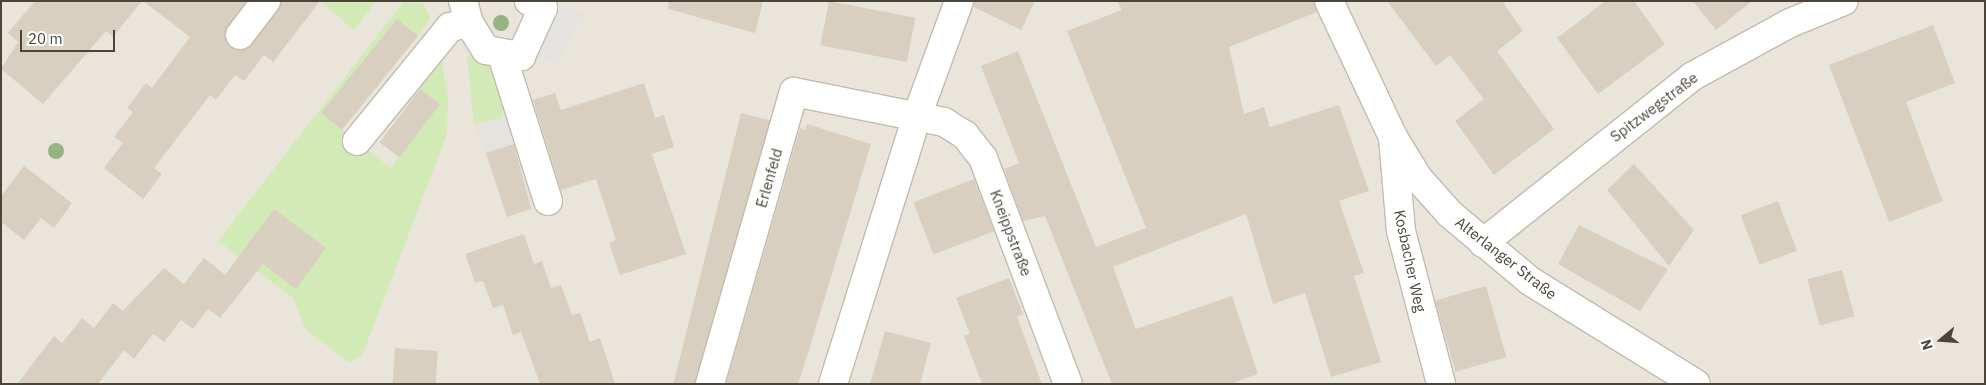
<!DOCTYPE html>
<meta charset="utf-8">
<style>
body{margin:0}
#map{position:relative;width:1986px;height:385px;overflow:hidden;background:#f6f3ec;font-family:"IBM Plex Sans",sans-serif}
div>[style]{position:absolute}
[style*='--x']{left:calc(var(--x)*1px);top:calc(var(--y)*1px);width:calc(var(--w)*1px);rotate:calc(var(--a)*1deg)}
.residential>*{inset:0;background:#eae5da;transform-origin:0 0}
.industrial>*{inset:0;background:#e6e2dd}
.green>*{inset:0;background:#d2eab5}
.parking>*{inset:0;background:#e5e3e0;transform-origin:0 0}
.building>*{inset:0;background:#d8cfc1;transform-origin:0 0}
.roads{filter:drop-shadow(1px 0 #c2bbae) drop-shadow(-1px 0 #c2bbae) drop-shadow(0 1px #c2bbae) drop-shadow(0 -1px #c2bbae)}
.minor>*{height:28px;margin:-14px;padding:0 14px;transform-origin:14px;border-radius:14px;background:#fff}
.trees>*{width:16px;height:16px;margin:-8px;border-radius:50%;background:#97b381}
span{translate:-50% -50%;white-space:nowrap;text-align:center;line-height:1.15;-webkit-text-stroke:4.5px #fff;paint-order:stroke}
.street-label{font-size:15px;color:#4b4439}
.frame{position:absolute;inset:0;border:2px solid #4b4439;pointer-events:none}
.north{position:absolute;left:1916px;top:315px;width:50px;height:50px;-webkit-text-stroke:4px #fff;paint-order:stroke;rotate:252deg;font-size:14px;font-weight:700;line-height:20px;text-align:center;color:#4b4439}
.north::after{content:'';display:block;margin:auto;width:18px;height:22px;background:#4b4439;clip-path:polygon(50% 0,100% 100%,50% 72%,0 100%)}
.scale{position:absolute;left:20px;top:30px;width:95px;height:22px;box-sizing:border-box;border:2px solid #4b4439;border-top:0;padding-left:6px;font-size:15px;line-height:18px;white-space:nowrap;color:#4b4439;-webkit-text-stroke:4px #fff;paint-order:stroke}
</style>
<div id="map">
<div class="residential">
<i style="left:1px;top:1px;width:1984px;height:383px"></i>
</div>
<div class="industrial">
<i style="clip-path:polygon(555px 93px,584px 182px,507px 217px,474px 124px,501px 118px,506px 105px)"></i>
</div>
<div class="green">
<i style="clip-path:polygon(320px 1px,376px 1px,354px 30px)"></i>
<i style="clip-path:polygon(404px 1px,424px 4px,430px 19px,418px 36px,396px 20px,323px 115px,391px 168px,440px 104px,418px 88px,441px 59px,448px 94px,447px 134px,362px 356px,349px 362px,306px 330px,293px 298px,218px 241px)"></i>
<i style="clip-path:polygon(467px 55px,493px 65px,506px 105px,501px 118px,474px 124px)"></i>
</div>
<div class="parking">
<i style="left:563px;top:4px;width:24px;height:57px;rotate:28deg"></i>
</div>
<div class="building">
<i style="clip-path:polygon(35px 1px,142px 1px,113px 37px,106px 31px,43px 104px,1px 69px,18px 42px,8px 33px)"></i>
<i style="clip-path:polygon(143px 1px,246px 1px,225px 33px,230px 47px,238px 50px,252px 44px,281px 1px,320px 1px,273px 62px,264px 55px,244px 81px,235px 75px,216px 100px,210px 95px,154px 168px,162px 174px,143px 199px,104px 168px,123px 143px,114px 137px,133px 112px,127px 108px,146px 83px,152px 88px,190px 37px)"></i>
<i style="clip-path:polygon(669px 1px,763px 1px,755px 33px,668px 9px)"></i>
<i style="left:829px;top:1px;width:88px;height:45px;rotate:11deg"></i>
<i style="clip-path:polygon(974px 1px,1035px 1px,1021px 30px,974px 7px)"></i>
<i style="clip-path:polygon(1117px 1px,1314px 1px,1317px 12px,1229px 47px,1244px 114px,1264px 107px,1270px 127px,1339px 105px,1369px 191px,1339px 201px,1364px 273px,1354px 276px,1381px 362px,1331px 377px,1305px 293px,1273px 304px,1246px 214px,1113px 267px,1136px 329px,1232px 296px,1258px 374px,1231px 384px,1112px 384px,1045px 216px,1023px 221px,1004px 169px,1019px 163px,981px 66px,1018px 51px,1096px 247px,1146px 228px,1067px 31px,1122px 10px)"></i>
<i style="clip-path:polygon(1387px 1px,1502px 1px,1523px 31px,1497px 51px,1554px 129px,1494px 175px,1455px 121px,1484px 99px,1450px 55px,1436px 66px)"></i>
<i style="clip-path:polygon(1606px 1px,1634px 1px,1665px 44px,1598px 94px,1557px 38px)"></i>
<i style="clip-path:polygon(1693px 1px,1752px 1px,1716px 30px)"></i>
<i style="left:397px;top:19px;width:27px;height:121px;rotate:39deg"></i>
<i style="clip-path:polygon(1933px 25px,1955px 83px,1906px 102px,1943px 201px,1889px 222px,1829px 65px)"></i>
<i style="clip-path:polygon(644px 83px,655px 118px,664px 115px,674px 147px,652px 154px,686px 254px,620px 275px,609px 243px,616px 240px,596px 179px,561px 190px,533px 100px,555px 93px,561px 110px)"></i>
<i style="left:420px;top:89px;width:25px;height:67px;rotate:37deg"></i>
<i style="left:741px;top:113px;width:30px;height:281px;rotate:14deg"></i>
<i style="clip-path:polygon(807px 124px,871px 144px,809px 350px,798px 384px,726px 384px,800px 128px,805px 130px)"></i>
<i style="clip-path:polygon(514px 144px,531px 209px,507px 217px,486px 153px)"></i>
<i style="clip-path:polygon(1634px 164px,1694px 230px,1669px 266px,1607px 190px)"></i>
<i style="clip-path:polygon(24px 166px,72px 203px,54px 228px,41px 218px,24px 240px,1px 222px,1px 196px)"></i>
<i style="left:974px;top:179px;width:56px;height:65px;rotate:69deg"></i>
<i style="left:1778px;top:201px;width:53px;height:40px;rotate:69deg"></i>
<i style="clip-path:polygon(274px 209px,326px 248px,296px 289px,263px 264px,220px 318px,208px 309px,193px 329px,181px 320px,164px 342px,153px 334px,134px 359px,124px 350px,98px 384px,17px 384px,54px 336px,62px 343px,82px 318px,94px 328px,113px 303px,123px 311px,164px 268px,184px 284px,204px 258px,225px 275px)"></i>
<i style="clip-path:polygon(1579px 225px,1668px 269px,1640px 311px,1558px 264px)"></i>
<i style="clip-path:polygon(524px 234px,534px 264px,542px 261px,551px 288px,561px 285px,572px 315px,580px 313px,590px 342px,600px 338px,615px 384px,540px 384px,521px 332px,513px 335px,503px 305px,493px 308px,483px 281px,475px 283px,465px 254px)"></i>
<i style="left:1842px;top:270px;width:48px;height:36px;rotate:75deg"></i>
<i style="clip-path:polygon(1009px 278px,1023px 314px,1017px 317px,1042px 384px,982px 384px,964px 336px,970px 334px,956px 298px)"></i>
<i style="left:1486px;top:286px;width:74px;height:53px;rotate:74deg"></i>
<i style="clip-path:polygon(885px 331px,931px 343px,920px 384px,870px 384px)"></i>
<i style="left:395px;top:348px;width:43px;height:36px;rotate:4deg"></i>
</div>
<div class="roads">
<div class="minor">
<i style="--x:463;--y:1;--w:23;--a:75"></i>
<i style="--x:469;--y:23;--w:32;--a:58"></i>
<i style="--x:486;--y:50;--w:36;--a:10"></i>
<i style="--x:521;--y:56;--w:53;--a:-65.4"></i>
<i style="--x:543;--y:8;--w:16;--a:-153"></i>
<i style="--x:1329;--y:1;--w:150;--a:64.8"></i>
<i style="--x:1393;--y:137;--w:48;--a:58.6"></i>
<i style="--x:1418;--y:178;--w:48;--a:48.4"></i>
<i style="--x:1450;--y:214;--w:104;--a:39.9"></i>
<i style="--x:1530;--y:281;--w:195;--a:31.8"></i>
<i style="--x:240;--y:35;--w:43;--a:-52.6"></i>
<i style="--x:502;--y:55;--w:153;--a:72.5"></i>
<i style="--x:1393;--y:138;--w:93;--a:85.1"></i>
<i style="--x:1401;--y:231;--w:158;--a:75.3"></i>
<i style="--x:357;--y:141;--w:147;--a:-50.8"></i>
<i style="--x:450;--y:27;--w:19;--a:-12"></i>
<i style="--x:1483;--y:243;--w:268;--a:-38.5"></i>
<i style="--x:1693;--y:76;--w:111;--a:-28.7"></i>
<i style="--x:1790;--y:23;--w:58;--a:-22.2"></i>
<i style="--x:710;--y:384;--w:304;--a:-74"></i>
<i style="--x:794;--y:92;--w:153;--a:11.3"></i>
<i style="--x:944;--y:122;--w:25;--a:32"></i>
<i style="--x:965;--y:135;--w:29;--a:52"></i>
<i style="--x:983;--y:158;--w:241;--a:69.4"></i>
<i style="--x:833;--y:384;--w:281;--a:-72.6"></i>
<i style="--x:917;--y:116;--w:122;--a:-69.9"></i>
</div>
</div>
<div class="trees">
<i style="left:501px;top:23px"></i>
<i style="left:56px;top:151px"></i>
</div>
<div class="street-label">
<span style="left:1654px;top:107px;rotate:-37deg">Spitzwegstraße</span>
<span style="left:769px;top:178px;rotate:-74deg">Erlenfeld</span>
<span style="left:1011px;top:233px;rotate:69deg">Kneippstraße</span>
<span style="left:1506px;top:258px;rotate:38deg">Alterlanger Straße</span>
<span style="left:1410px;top:261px;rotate:78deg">Kosbacher Weg</span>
</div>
<div class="frame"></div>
<div class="north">N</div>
<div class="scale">20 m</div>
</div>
